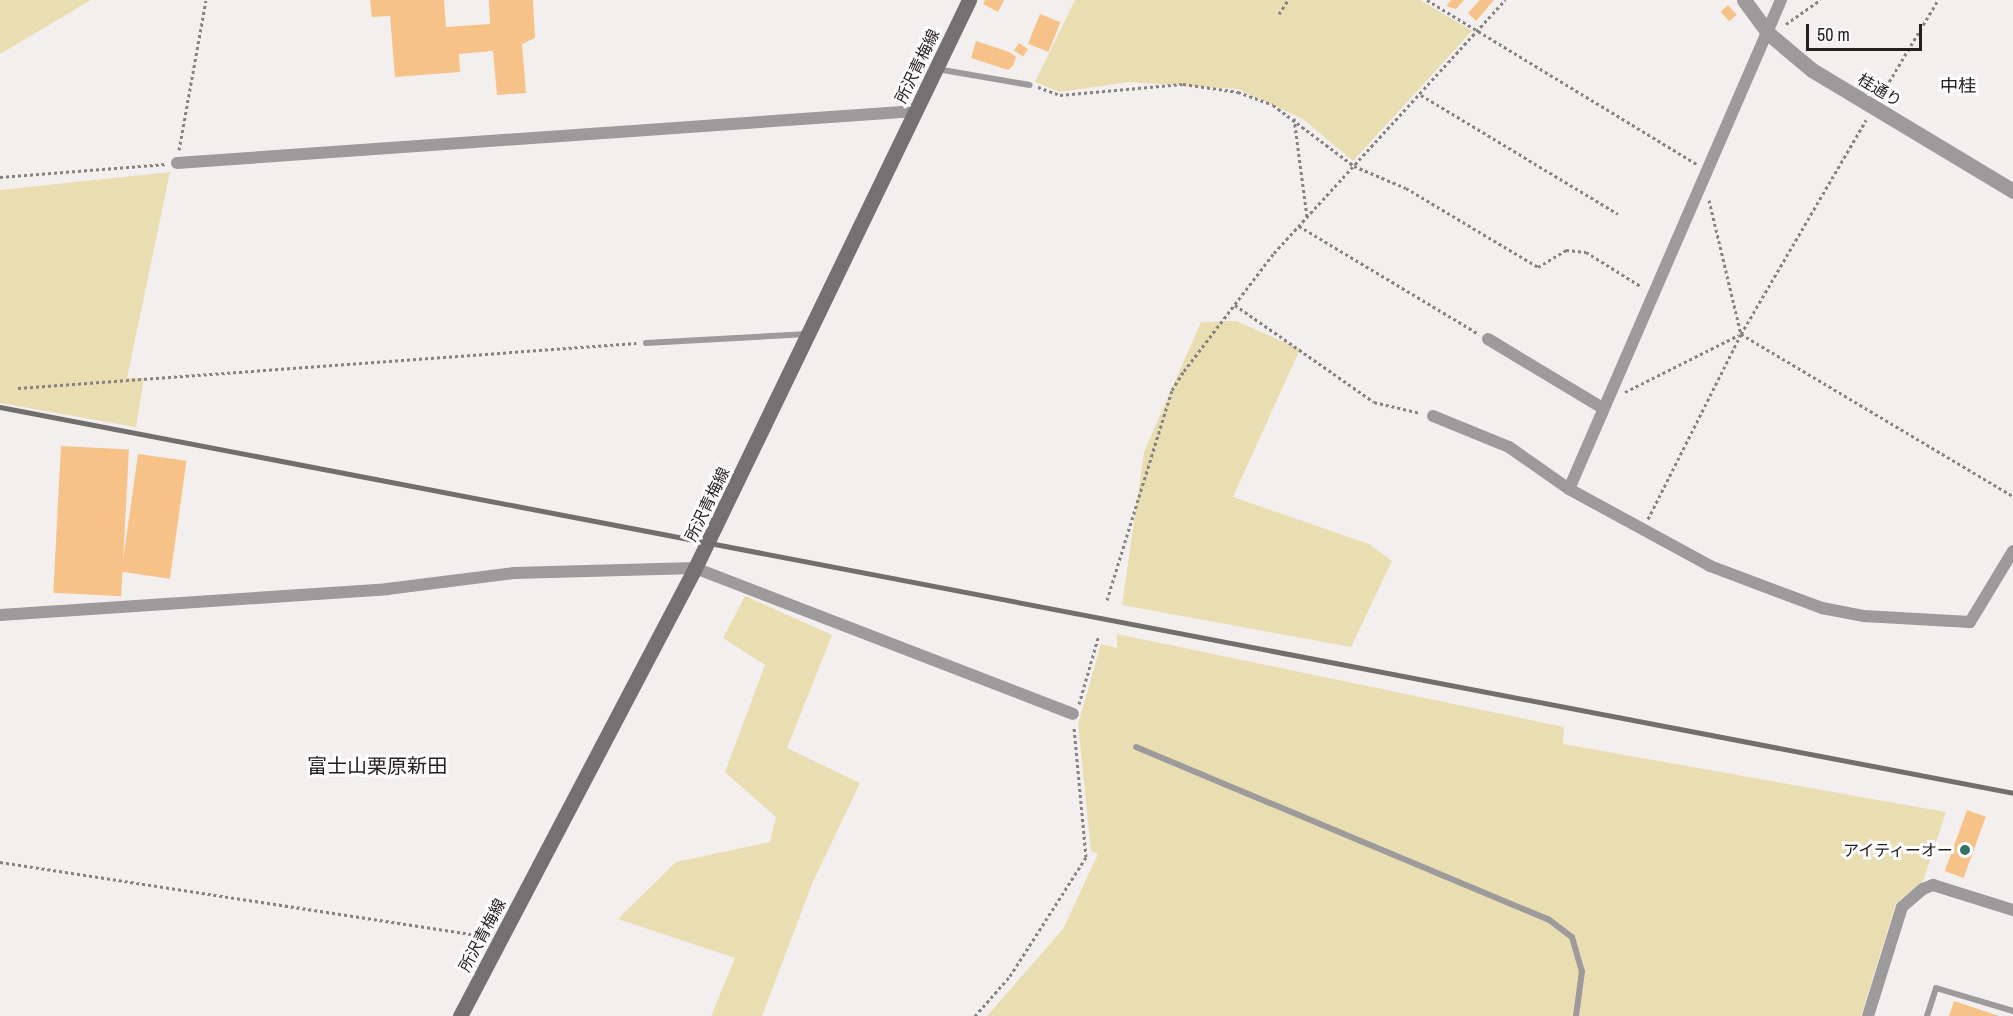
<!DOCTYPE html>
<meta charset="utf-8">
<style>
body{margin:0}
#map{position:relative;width:2013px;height:1016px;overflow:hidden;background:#f3efee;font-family:"Archivo Narrow","Noto Sans JP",sans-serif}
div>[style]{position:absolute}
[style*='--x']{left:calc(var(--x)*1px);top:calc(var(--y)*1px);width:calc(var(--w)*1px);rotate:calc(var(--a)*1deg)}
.green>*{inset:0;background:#e9deb1}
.building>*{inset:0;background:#f7c288;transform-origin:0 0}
.path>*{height:3px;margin-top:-1.5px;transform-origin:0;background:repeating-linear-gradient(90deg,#858281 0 3px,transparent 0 6px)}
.service>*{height:6px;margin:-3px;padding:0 3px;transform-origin:3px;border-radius:3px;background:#9c9a9a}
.minor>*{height:12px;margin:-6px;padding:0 6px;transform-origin:6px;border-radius:6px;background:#9c9a9a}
.tertiary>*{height:15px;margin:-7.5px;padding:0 7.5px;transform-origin:7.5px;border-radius:7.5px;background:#9c9a9a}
.secondary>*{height:15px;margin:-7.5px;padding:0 7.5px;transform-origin:7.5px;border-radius:7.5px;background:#747172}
.rail>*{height:4.5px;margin:-2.25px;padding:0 2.25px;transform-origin:2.25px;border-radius:2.25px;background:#716f6e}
.dots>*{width:16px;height:16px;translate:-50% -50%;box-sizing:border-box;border:3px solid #fffdfd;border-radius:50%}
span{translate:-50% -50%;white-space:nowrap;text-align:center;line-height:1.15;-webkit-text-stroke:6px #fffdfd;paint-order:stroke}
.street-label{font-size:16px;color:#222120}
.poi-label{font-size:16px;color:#222120}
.right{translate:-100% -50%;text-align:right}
.neighbourhood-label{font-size:18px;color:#222120}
.quarter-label{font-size:20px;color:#222120}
.scale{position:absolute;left:1806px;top:24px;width:116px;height:27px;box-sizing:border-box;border:3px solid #222120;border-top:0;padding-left:8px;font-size:18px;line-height:21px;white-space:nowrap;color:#222120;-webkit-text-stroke:4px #fffdfd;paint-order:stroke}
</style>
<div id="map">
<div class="green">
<i style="clip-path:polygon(0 0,91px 0,0 54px)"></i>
<i style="clip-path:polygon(1075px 0,1420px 0,1472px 31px,1353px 161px,1303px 119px,1238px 89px,1128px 82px,1060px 92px,1035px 82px)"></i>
<i style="clip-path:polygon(170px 172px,127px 378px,144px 378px,136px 427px,0 403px,0 190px)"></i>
<i style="clip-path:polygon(1236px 321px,1300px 349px,1233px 497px,1369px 544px,1392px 561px,1351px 647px,1122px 605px,1144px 452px,1201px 322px)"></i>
<i style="clip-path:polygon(745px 596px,832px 635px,787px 748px,860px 783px,812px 884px,762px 1016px,711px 1016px,735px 958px,618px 919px,676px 862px,770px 842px,776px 817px,725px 772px,765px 665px,723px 638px)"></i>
<i style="clip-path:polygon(1117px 634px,1564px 727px,1563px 744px,1946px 812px,1923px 881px,1896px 903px,1861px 1016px,987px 1016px,1063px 929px,1098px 854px,1091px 851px,1078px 724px,1101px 644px,1117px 648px)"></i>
</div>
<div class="building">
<i style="clip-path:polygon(370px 0,444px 0,446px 27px,490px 24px,489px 0,533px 0,535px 38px,522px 44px,526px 93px,497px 95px,493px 51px,459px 54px,460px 72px,395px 77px,390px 16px,372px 17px)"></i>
<i style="clip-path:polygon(985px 0,1004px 0,998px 12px,983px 4px)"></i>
<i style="clip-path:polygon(1451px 0,1464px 0,1456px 9px,1446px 6px)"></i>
<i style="clip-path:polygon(1480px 0,1494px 0,1476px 21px,1468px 13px)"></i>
<i style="left:1728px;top:5px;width:13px;height:10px;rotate:48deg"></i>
<i style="left:1040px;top:14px;width:22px;height:32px;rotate:22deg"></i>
<i style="clip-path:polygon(976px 41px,1009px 52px,1016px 57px,1013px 66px,1008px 70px,971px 58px)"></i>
<i style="left:1019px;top:43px;width:11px;height:9px;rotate:34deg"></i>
<i style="left:61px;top:446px;width:68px;height:147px;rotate:3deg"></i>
<i style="left:138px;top:454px;width:49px;height:119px;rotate:8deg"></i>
<i style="left:1967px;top:810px;width:20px;height:65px;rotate:20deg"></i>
<i style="clip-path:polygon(1954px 1001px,1999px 1016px,1949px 1016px)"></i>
</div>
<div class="path">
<i style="--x:1427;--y:0;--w:316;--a:31.3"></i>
<i style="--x:1279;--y:14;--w:17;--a:-57"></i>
<i style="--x:1786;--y:24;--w:42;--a:-35.2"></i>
<i style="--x:1038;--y:87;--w:23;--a:20"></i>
<i style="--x:1060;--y:95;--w:123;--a:-5.1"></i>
<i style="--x:1183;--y:84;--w:56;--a:8.3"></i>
<i style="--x:1238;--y:92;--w:37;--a:20"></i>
<i style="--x:1273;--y:105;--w:101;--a:37"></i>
<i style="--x:1354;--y:166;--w:56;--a:22.9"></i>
<i style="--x:1406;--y:188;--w:154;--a:30.9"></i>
<i style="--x:1538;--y:267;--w:33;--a:-31"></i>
<i style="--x:1566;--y:250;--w:20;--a:6"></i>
<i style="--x:1586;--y:252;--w:66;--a:32"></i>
<i style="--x:1421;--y:95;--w:230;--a:31.1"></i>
<i style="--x:1880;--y:97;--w:113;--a:-59.1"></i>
<i style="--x:1294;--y:118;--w:100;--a:82.5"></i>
<i style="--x:179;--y:150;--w:152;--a:-79.8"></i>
<i style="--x:0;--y:177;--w:167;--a:-4.5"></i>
<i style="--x:1709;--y:200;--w:138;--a:76.6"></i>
<i style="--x:1741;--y:334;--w:317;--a:30.8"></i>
<i style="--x:1299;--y:226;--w:210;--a:31"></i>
<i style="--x:1235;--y:305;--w:169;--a:34.9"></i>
<i style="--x:1374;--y:402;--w:47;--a:13.4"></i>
<i style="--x:18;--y:388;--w:620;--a:-4.16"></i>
<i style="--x:1625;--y:392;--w:127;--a:-26.6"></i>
<i style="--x:1648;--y:519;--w:207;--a:-63.3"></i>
<i style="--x:1741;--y:334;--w:248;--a:-59.7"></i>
<i style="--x:1107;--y:600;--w:220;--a:-72.8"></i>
<i style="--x:1172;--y:390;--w:22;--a:-58"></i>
<i style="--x:1184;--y:371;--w:148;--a:-52.7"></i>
<i style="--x:1274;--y:253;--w:343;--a:-47.6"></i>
<i style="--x:1079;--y:704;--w:69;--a:-73.9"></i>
<i style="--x:0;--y:862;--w:491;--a:8.7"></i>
<i style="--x:975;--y:1016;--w:53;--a:-48.8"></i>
<i style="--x:1010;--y:976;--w:141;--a:-57.4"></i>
<i style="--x:1086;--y:857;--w:131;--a:-95.3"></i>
</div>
<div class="service">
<i style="--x:937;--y:69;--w:94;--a:9.8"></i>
<i style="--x:646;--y:343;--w:162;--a:-3.2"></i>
<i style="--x:1136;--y:747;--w:446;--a:22.7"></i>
<i style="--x:1548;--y:919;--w:30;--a:37"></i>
<i style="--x:1572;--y:937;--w:35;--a:74"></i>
<i style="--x:1582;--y:971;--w:45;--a:97.6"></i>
<i style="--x:1927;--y:1016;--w:29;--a:-72"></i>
<i style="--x:1936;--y:988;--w:80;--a:16.6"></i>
</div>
<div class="minor">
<i style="--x:177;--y:163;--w:741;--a:-4.03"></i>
<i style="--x:1488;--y:339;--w:135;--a:31.1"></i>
<i style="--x:1433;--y:416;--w:82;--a:22.2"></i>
<i style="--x:1509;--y:447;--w:73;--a:35"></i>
<i style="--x:1569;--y:489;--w:161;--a:28.6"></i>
<i style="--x:1710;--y:566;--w:120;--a:20.6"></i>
<i style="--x:1822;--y:608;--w:43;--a:10.8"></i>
<i style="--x:1864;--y:616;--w:106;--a:3.2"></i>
<i style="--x:1970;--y:622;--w:83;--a:-58.8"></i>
<i style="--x:1569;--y:489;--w:533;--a:-66.56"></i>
<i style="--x:0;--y:615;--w:388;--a:-3.8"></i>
<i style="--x:387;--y:589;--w:128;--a:-7.2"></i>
<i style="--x:514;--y:573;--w:181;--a:-1.6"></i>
<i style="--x:695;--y:568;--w:405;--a:21.1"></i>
<i style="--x:1868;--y:1016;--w:114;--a:-72.7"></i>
<i style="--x:1902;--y:907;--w:28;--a:-41"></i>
<i style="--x:1923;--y:889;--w:11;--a:-22"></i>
<i style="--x:1933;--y:885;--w:84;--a:17.4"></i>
</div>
<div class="tertiary">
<i style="--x:1744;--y:0;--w:42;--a:53.7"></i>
<i style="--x:1769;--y:34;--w:56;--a:39.9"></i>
<i style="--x:1812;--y:70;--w:235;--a:31"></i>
</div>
<div class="secondary">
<i style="--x:460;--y:1016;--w:506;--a:-62.32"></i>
<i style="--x:695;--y:568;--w:631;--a:-64.25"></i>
</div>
<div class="rail">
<i style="--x:0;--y:407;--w:2050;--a:10.85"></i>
</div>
<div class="dots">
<i style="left:1965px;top:850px;background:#317467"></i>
</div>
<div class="street-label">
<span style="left:917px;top:66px;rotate:-64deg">所沢青梅線</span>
<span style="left:1880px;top:90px;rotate:31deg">桂通り</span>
<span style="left:707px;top:504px;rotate:-64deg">所沢青梅線</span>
<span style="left:482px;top:935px;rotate:-62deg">所沢青梅線</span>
</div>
<div class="poi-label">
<span class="right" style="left:1953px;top:850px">アイティーオー</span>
</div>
<div class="neighbourhood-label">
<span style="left:1958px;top:86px">中桂</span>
</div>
<div class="quarter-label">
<span style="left:377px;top:765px">富士山栗原新田</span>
</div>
<div class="scale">50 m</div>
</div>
